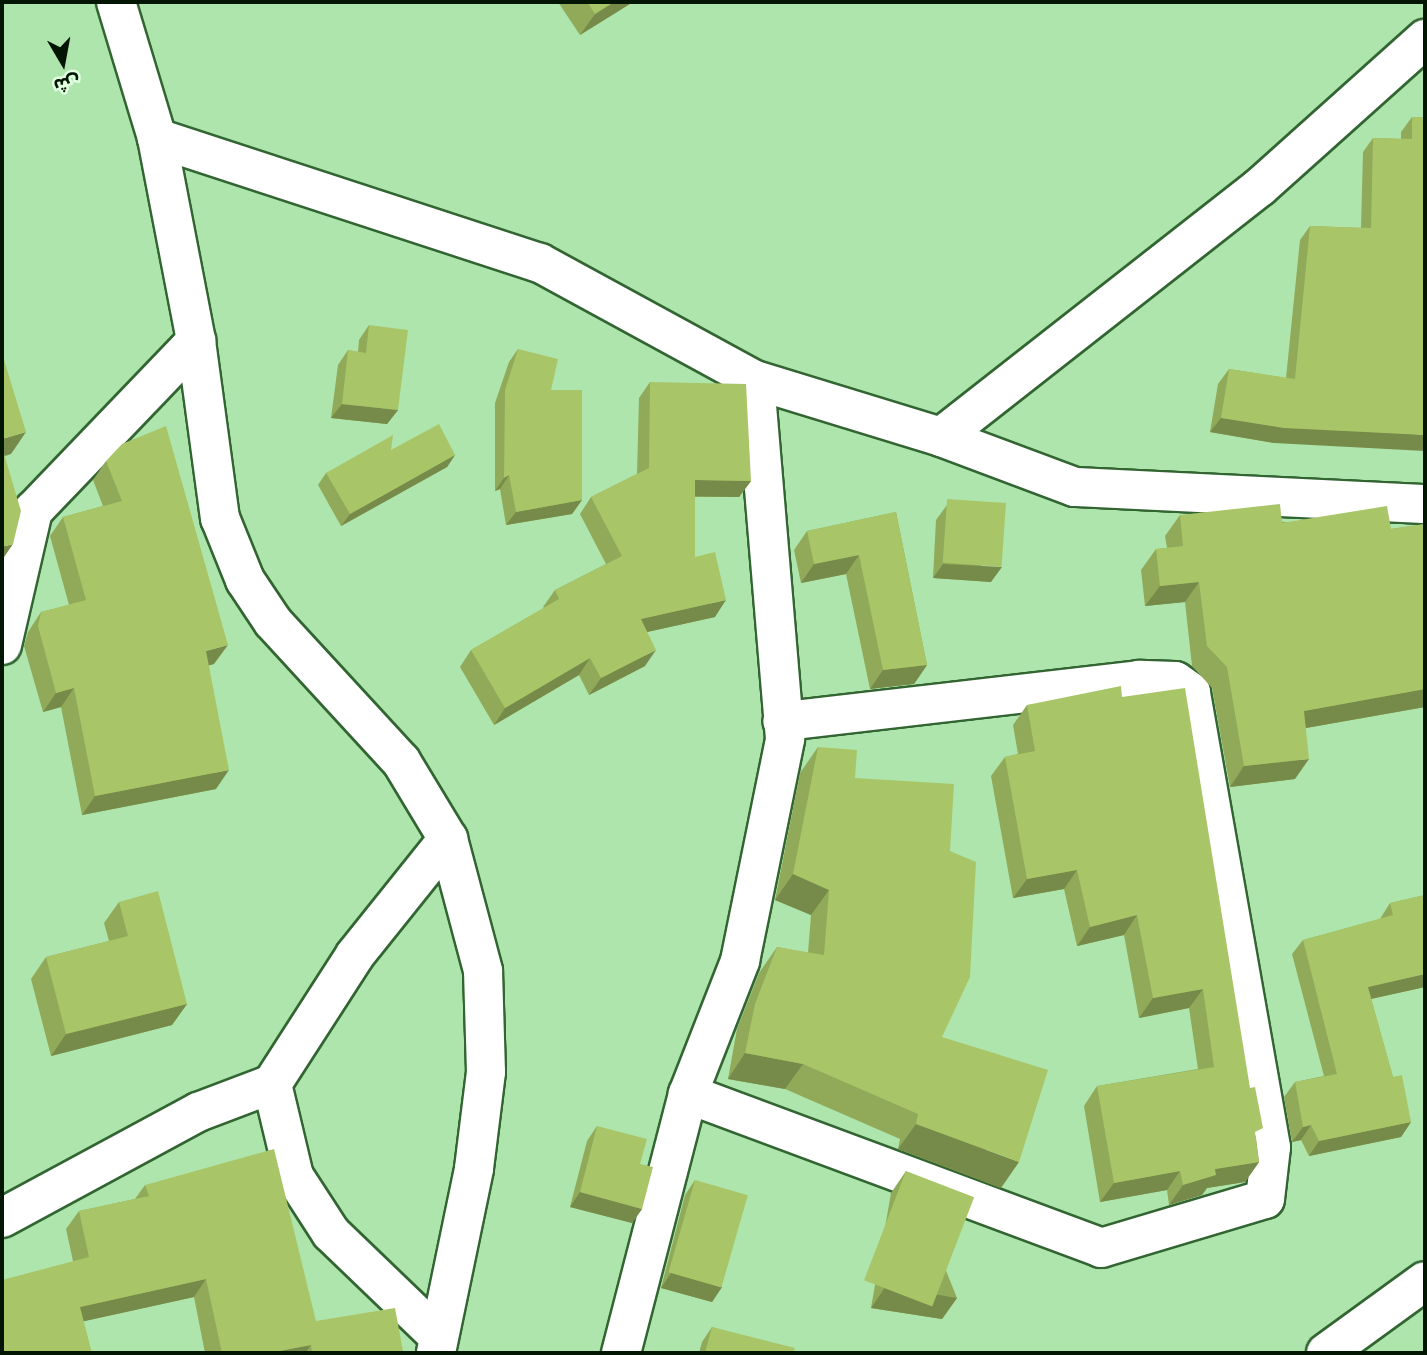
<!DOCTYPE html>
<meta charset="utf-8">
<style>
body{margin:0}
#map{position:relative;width:1427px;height:1355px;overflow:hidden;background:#aee5ac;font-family:"DM Sans","Noto Sans Arabic",sans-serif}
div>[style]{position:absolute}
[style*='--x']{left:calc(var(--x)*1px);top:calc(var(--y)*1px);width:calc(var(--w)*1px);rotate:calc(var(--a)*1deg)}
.roads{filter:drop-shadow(2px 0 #326532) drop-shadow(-2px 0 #326532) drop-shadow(0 2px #326532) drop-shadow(0 -2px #326532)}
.minor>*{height:38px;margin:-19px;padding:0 19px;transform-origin:19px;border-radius:19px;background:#fff}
.major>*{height:38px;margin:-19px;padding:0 19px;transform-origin:19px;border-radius:19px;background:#fff}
.wall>*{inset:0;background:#90aa59}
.shaded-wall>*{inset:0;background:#768b49}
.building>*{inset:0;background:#a8c668;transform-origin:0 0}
span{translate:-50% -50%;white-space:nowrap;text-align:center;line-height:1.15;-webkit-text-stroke:5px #e2fee1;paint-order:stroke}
.frame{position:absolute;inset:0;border:4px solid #031603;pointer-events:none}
.north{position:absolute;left:28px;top:28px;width:70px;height:70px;-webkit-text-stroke:5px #e2fee1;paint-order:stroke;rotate:170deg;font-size:19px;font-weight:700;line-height:28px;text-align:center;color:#031603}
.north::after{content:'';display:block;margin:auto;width:24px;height:32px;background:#031603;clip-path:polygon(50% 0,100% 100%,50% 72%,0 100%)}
</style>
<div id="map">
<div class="roads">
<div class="minor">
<i style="--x:157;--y:138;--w:403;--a:18.1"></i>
<i style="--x:540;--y:263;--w:245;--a:28.6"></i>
<i style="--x:755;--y:380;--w:195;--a:17"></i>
<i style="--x:941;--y:437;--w:405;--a:-38.1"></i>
<i style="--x:1260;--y:187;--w:222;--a:-41.9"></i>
<i style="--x:941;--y:437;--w:143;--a:20.5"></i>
<i style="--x:1075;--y:487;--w:350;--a:2.8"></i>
<i style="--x:2;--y:645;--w:138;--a:-77"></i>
<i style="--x:33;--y:511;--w:236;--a:-46.2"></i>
<i style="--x:272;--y:1084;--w:95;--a:76.6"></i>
<i style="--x:294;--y:1176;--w:68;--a:57"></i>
<i style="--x:331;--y:1233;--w:146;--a:43.9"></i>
<i style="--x:688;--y:1094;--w:441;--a:20.4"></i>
<i style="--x:1101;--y:1248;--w:171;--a:-16.6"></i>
<i style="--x:1265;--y:1199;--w:52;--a:-83.4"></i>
<i style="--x:1271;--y:1147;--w:462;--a:-100"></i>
<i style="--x:1191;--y:692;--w:19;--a:-145"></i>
<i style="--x:1175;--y:681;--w:36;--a:-178"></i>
<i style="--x:1139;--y:680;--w:359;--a:173.4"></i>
<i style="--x:2;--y:1218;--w:223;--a:-28.4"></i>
<i style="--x:198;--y:1112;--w:79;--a:-20.7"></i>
<i style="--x:272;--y:1084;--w:153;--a:-57.2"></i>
<i style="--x:355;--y:955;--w:149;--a:-51.3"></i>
<i style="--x:621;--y:1353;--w:268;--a:-75.5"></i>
<i style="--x:688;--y:1094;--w:143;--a:-68.6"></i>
<i style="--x:740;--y:961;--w:227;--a:-78.5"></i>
<i style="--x:785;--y:739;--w:360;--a:-94.8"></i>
</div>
<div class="major">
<i style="--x:116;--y:2;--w:142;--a:73.2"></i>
<i style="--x:157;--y:138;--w:207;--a:79.1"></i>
<i style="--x:196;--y:341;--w:179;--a:82.3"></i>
<i style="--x:220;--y:518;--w:67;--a:68"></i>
<i style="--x:245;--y:580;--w:50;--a:56.3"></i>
<i style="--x:273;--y:622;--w:189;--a:47.4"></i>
<i style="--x:401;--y:761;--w:91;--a:58.9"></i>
<i style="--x:448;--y:839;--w:137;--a:75.1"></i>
<i style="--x:483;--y:971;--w:101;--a:88.3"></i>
<i style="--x:486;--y:1072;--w:98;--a:97.1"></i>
<i style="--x:474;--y:1169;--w:188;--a:101.7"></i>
<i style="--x:1326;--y:1353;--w:122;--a:-36"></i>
</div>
</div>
<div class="wall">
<i style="clip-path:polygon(558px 2px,633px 2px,580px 35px)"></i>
<i style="clip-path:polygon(1412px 117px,1425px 117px,1274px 443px,1210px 432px,1218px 384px,1229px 369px,1286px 378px,1300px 240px,1310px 226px,1361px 228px,1363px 152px,1373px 138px,1401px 139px,1401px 132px)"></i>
<i style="clip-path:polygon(369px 325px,398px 410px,387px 424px,331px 418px,338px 365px,348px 350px,358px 352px,359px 340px)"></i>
<i style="clip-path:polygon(518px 349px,551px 390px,582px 500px,572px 514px,506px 525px,500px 489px,495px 491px,495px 403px,509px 362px)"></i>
<i style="clip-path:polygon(650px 382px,751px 481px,739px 497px,695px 497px,695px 557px,715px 617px,647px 632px,645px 666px,589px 695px,579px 675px,494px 725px,460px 667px,471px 650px,544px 608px,543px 607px,555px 590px,606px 564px,580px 514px,591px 497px,637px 474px,639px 398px)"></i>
<i style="clip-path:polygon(391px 450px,455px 455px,447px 467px,341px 526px,318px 485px,326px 473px)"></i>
<i style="clip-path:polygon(106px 461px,214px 664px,209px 665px,216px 789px,82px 815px,61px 707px,43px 712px,24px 646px,28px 632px,41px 612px,69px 605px,50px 536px,63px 517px,103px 506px,93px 480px)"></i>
<i style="clip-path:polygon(947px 505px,991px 582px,933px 578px,936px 520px)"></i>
<i style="clip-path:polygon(896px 512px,927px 665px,914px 684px,870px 689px,846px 574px,801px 583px,794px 550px,807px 531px)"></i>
<i style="clip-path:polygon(1180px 515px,1391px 529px,1425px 524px,1425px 707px,1306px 728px,1295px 779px,1230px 787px,1212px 688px,1192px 666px,1185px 602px,1145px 606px,1141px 570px,1156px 549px,1167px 548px,1165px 536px)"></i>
<i style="clip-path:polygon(1122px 697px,1256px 1138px,1259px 1162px,1245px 1182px,1207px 1188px,1202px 1195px,1169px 1205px,1167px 1190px,1100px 1202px,1084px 1106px,1097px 1086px,1198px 1069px,1189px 1008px,1139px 1018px,1124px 935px,1077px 946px,1064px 889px,1013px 898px,991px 776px,1005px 757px,1018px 754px,1013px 725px,1027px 705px)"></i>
<i style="clip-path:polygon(818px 747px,855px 778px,950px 851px,942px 1037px,1001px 1188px,898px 1149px,900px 1139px,785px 1089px,728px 1079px,737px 1029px,759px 973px,777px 947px,808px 953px,811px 915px,775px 900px,800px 773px)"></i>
<i style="clip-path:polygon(1425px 895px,1425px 987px,1371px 999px,1393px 1077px,1411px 1122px,1401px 1137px,1309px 1156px,1301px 1140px,1292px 1142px,1284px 1097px,1295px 1082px,1324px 1076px,1292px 954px,1303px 940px,1380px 919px,1390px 903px)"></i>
<i style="clip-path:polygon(119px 902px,187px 1004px,172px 1025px,51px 1056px,31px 979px,46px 957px,109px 941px,104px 923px)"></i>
<i style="clip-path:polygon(597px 1126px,642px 1209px,632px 1223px,570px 1207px,587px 1141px)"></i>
<i style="clip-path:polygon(906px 1171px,957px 1298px,942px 1319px,871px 1308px,891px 1193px)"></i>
<i style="clip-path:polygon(695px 1180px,722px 1287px,712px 1302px,661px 1288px,685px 1195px)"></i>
<i style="clip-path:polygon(145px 1185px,316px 1321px,401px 1353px,205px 1353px,194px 1297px,84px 1321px,2px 1353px,73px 1261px,66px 1229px,79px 1211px,135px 1199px)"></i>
<i style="clip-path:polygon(712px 1327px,793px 1353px,699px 1353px,702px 1342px)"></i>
</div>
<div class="shaded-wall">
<i style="clip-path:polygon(614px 2px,633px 2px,580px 35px,595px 14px)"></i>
<i style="clip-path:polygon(342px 404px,398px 410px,387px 424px,331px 418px)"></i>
<i style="clip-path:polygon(1221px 418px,1425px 435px,1425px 451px,1274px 443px,1210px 432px)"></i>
<i style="clip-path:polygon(26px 432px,11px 454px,2px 457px,2px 439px)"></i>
<i style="clip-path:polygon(455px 455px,447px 467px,341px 526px,350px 514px)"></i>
<i style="clip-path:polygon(509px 475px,500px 489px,495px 491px,504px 478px)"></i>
<i style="clip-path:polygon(695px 480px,751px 481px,739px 497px,683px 496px)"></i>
<i style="clip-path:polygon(582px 500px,572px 514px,506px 525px,516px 512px)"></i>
<i style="clip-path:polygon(13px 544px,2px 560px,2px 547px)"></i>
<i style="clip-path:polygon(859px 555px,846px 574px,801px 583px,814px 564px)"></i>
<i style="clip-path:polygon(943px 564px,1002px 567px,991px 582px,933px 578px)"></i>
<i style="clip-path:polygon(1199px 582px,1185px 602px,1145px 606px,1160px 586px)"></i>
<i style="clip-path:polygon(726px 600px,715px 617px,629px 636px,641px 619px)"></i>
<i style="clip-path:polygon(228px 645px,214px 664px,192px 670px,206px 651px)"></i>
<i style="clip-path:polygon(656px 650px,645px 666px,589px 695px,601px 678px)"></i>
<i style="clip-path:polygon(590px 658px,579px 675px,494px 725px,505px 708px)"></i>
<i style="clip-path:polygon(927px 665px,914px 684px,870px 689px,883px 670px)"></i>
<i style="clip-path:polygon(74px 688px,61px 707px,43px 712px,56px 693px)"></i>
<i style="clip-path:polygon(1425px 689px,1425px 707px,1289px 731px,1304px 711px)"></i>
<i style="clip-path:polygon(1309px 759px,1295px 779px,1230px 787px,1244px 766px)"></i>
<i style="clip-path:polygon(229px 770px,216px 789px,82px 815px,95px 796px)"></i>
<i style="clip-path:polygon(1077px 870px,1064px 889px,1013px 898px,1027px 879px)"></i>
<i style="clip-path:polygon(793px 874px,829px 890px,811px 915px,775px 900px)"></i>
<i style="clip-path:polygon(1137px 915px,1124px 935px,1077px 946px,1090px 927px)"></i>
<i style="clip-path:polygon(1425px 974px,1425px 987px,1357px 1002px,1368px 987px)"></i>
<i style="clip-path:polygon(1203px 989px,1189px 1008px,1139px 1018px,1153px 998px)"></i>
<i style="clip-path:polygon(187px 1004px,172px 1025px,51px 1056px,66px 1034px)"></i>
<i style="clip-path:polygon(745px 1053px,803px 1064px,785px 1089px,728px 1079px)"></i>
<i style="clip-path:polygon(1411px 1122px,1401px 1137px,1309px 1156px,1319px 1141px)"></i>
<i style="clip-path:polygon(916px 1124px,1019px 1162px,1001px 1188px,898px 1149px)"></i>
<i style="clip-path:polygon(1311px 1125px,1301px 1140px,1292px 1142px,1303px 1127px)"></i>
<i style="clip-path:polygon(1259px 1162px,1245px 1182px,1207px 1188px,1202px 1195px,1169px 1205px,1183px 1185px,1215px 1169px)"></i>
<i style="clip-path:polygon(1180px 1171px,1167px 1190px,1100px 1202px,1114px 1183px)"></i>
<i style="clip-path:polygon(580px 1192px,642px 1209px,632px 1223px,570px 1207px)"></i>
<i style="clip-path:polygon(671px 1273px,722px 1287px,712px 1302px,661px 1288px)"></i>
<i style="clip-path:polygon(206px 1279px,194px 1297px,67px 1325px,80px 1307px)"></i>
<i style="clip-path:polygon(886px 1286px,957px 1298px,942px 1319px,871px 1308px)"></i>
<i style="clip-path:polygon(311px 1345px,305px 1353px,269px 1353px)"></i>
</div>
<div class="building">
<i style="clip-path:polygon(587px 2px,614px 2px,595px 14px)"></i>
<i style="clip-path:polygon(1412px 117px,1425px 117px,1425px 435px,1284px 428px,1221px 418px,1229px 369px,1295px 379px,1310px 226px,1371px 228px,1373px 138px,1412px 139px)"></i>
<i style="clip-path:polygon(369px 325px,408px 330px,398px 410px,342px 404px,348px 350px,366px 353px)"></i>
<i style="clip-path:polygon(518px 349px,558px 359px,551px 390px,582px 390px,582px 500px,516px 512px,509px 475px,504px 478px,505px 390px)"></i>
<i style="clip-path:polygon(2px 353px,26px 432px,2px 439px)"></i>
<i style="clip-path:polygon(650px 382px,746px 384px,751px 481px,695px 480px,695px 557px,715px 552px,726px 600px,641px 619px,656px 650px,601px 678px,590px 658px,505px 708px,471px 650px,559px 599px,555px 590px,622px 556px,591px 497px,649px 468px)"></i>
<i style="clip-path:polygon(439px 424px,455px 455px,350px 514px,326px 473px,393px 435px,391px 450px)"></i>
<i style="clip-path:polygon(166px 426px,228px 645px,206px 651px,229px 770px,95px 796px,74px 688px,56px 693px,38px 626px,41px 612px,86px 600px,63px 517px,122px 501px,106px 461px,122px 444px)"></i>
<i style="clip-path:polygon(2px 447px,21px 511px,13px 544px,2px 547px)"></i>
<i style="left:1006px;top:503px;width:64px;height:59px;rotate:94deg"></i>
<i style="clip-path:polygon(1280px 504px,1282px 523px,1387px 506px,1391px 529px,1425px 524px,1425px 689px,1304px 711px,1309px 759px,1244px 766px,1227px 667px,1207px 646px,1199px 582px,1160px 586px,1156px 549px,1183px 546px,1180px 515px)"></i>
<i style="clip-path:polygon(896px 512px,927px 665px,883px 670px,859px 555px,814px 564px,807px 531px)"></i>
<i style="clip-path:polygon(1121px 686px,1122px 697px,1185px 688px,1250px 1088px,1255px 1087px,1263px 1128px,1255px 1132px,1259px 1162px,1215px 1169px,1216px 1175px,1183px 1185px,1180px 1171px,1114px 1183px,1097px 1086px,1214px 1067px,1203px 989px,1153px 998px,1137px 915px,1090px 927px,1077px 870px,1027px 879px,1005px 757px,1035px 751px,1027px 705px)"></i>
<i style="clip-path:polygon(818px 747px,857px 750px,855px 778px,954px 784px,950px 851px,976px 862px,970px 977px,942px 1037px,1048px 1070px,1019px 1162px,916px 1124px,918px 1114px,803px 1064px,745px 1053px,755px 1004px,777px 947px,824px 955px,829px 890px,793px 874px)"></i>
<i style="clip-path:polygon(158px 891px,187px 1004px,66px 1034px,46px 957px,128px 936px,119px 902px)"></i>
<i style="clip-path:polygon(1425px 895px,1425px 974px,1368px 987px,1393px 1077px,1402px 1075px,1411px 1122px,1319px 1141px,1311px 1125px,1303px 1127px,1295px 1082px,1337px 1074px,1303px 940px,1393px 915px,1390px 903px)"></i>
<i style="clip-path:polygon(597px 1126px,647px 1139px,640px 1164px,653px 1167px,642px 1209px,580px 1192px)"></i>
<i style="clip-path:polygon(274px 1149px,316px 1321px,395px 1308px,403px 1351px,391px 1353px,312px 1353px,311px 1345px,269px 1353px,222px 1353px,206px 1279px,80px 1307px,92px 1353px,2px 1353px,2px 1280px,89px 1257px,79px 1211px,149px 1196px,145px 1185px)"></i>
<i style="left:906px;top:1171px;width:73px;height:117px;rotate:21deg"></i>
<i style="left:695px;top:1180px;width:55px;height:96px;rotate:16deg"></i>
<i style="clip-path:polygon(712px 1327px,795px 1348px,793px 1353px,705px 1353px)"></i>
</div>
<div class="frame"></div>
<div class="north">ش</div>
</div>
